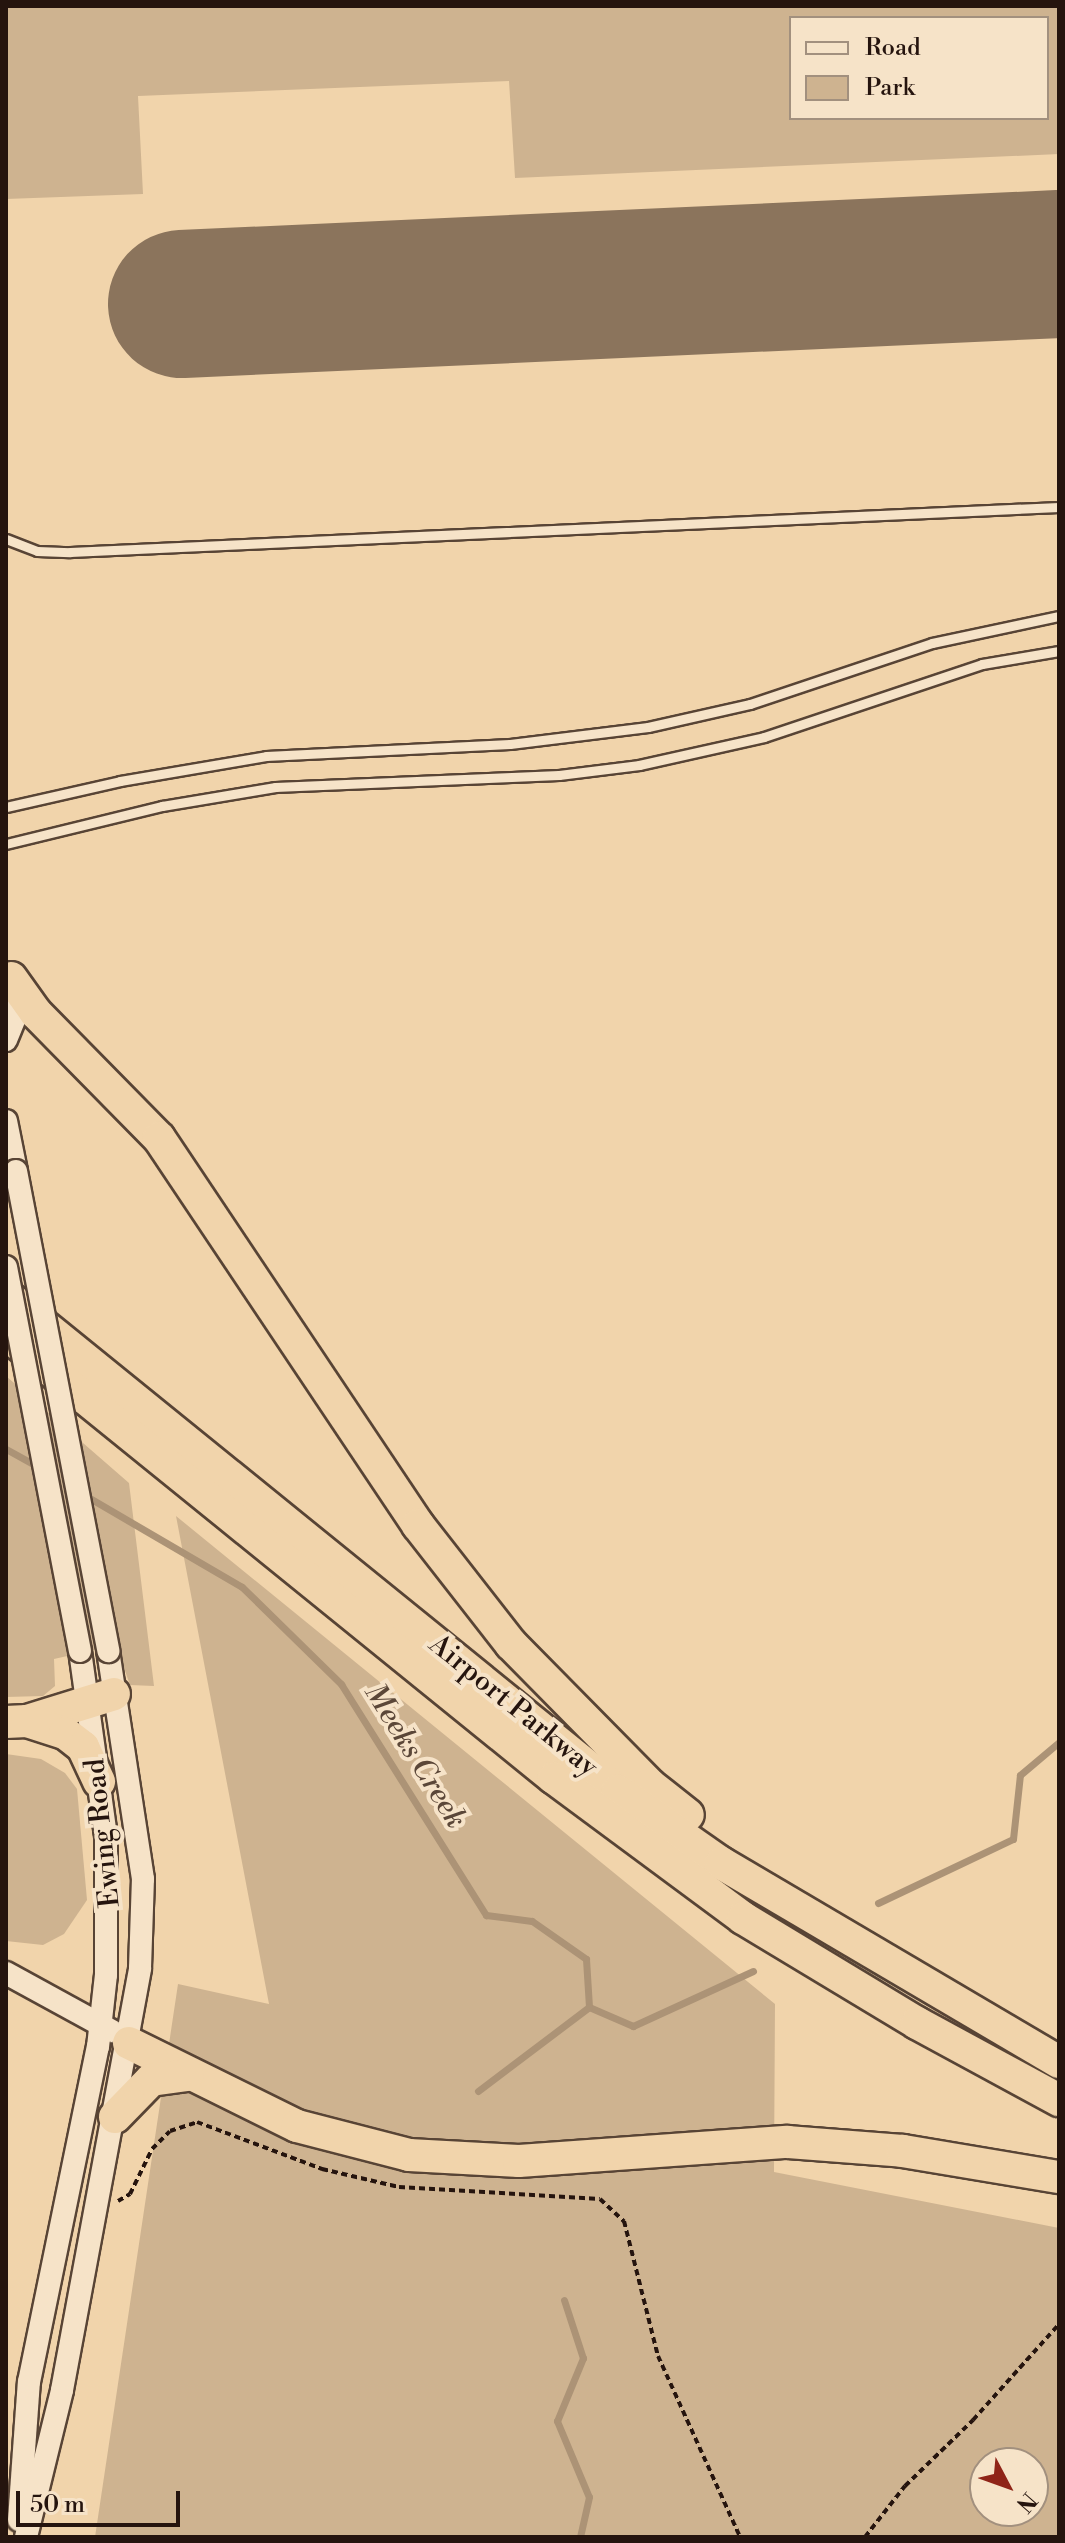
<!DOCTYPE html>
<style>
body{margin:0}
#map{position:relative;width:1065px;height:2543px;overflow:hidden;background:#f1d4ab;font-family:"Libre Bodoni",serif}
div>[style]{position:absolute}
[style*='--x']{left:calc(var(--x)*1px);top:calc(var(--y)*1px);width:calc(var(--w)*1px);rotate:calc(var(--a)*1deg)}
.green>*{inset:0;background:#ceb390}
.stream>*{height:7px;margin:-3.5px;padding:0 3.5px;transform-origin:3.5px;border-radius:3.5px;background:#ac9376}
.runway>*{height:148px;margin:-74px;padding:0 74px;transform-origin:74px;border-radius:74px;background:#8b745c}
.path>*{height:4px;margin-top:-2px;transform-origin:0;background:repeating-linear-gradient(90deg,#25140e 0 6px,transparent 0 10px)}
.roads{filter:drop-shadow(2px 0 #584435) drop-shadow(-2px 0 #584435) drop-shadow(0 2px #584435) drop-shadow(0 -2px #584435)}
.service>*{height:9px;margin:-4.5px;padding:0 4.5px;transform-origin:4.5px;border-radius:4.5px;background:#f6e3c8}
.tertiary>*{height:22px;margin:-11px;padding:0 11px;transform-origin:11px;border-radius:11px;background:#f6e3c8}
.motorway>*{height:32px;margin:-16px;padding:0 16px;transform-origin:16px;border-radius:16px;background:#f1d4ab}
.bridges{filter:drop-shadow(2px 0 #584435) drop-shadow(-2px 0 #584435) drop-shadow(0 2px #584435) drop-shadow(0 -2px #584435)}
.tertiary-bridge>*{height:22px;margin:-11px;padding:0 11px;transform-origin:11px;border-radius:11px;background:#f6e3c8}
span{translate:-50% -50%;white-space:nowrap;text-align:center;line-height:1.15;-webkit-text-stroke:8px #f6e3c8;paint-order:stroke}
.street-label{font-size:28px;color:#25140e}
.water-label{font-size:30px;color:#5b4738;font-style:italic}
.frame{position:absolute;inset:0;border:8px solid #25140e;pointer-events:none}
.legend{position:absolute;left:789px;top:16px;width:260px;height:104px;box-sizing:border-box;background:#f6e3c8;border:2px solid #a2907e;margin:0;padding:10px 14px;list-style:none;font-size:24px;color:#25140e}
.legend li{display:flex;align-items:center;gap:16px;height:40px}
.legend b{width:40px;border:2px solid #a2907e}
.north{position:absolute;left:969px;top:2447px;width:80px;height:80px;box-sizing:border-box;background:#f6e3c8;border:2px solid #a2907e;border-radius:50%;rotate:131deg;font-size:22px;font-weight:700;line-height:32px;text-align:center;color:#25140e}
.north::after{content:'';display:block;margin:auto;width:28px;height:36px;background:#8f2418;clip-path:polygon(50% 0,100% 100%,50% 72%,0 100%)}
.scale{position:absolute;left:16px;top:2491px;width:164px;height:36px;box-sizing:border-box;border:4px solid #25140e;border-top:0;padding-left:10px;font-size:24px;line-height:28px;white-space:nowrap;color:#25140e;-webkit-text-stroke:6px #f6e3c8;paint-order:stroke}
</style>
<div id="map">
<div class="green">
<i style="clip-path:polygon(evenodd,6px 6px,1059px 6px,1059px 154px,515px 178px,509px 81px,138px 96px,143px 194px,6px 199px,6px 6px,791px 18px,1047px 18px,1047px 118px,791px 118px,791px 18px)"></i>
<i style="clip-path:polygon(6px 1376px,129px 1483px,154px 1686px,130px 1685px,116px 1645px,54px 1659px,55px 1686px,43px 1696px,6px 1697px)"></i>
<i style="clip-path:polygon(evenodd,176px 1516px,775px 2004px,774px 2172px,1059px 2228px,1059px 2537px,95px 2537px,178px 1984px,269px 2004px,176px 1516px,985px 2463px,1033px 2463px,1033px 2511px,985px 2511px,985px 2463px)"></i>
<i style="clip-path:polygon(6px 1754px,41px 1759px,65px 1773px,77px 1789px,87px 1900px,64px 1934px,43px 1945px,6px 1941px)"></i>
</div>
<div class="stream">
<i style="--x:6;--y:1449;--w:39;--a:29"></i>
<i style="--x:81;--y:1493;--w:186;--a:30.3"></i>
<i style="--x:242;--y:1587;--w:139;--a:44.4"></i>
<i style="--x:341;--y:1684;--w:273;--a:57.9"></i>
<i style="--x:486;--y:1915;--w:46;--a:7.4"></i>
<i style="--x:532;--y:1921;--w:66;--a:35.1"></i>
<i style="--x:586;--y:1959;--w:48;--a:86.4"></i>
<i style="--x:589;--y:2007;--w:48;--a:23.4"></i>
<i style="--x:633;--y:2026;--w:132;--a:-24.6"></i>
<i style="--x:878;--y:1903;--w:149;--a:-25.4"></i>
<i style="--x:1013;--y:1839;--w:64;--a:-83.8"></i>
<i style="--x:1020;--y:1775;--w:51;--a:-40.2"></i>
<i style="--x:478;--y:2091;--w:139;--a:-37.1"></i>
<i style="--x:564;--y:2300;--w:61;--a:71.9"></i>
<i style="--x:583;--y:2358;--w:68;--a:112.4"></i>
<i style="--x:557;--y:2421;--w:82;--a:67.2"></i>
<i style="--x:589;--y:2497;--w:41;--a:102.7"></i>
</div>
<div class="runway">
<i style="--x:182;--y:304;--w:878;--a:-2.61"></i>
</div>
<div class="path">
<i style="--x:118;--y:2201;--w:14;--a:-30"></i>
<i style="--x:130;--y:2194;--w:50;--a:-63.9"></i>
<i style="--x:152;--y:2149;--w:25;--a:-45"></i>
<i style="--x:170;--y:2131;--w:28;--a:-18"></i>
<i style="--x:197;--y:2122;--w:134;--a:20.6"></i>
<i style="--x:322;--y:2169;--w:79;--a:13.2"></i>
<i style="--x:399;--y:2187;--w:201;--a:3.4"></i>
<i style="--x:600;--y:2199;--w:33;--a:43"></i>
<i style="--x:624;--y:2221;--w:139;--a:75.9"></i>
<i style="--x:658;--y:2356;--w:199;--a:65.6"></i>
<i style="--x:865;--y:2537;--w:65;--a:-51.9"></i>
<i style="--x:905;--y:2486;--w:95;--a:-44.1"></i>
<i style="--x:973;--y:2420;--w:129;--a:-48.1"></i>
</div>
<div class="roads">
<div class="service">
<i style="--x:6;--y:539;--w:33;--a:21"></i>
<i style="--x:37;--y:551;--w:33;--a:2"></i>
<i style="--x:70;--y:552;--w:990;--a:-2.61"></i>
<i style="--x:6;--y:807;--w:117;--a:-12.8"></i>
<i style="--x:120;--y:781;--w:148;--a:-9.7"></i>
<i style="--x:266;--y:756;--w:244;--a:-2.8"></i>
<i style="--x:510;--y:744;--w:139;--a:-7"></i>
<i style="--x:648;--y:727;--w:105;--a:-12.7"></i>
<i style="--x:750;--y:704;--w:192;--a:-18.5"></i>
<i style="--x:932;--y:643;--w:130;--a:-12"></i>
<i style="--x:6;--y:844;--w:161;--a:-13.7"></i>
<i style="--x:162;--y:806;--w:115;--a:-9.5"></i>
<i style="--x:275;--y:787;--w:284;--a:-2.4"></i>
<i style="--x:559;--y:775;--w:81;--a:-7.1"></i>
<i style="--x:639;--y:765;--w:128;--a:-12.6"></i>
<i style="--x:764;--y:737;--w:230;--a:-18.5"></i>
<i style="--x:982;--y:664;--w:78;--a:-9.6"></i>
</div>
<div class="tertiary">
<i style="--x:6;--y:1040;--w:32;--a:-68"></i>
<i style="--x:18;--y:1010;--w:26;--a:-101"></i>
<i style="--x:6;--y:1121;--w:51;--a:78.7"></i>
<i style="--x:6;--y:1973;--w:121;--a:28.7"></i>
<i style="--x:19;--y:2520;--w:138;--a:-85.9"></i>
<i style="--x:29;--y:2382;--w:342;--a:-78.4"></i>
<i style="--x:98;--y:2047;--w:72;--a:-83.7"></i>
<i style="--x:106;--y:1975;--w:139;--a:-90"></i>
<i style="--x:106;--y:1836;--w:187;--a:-98"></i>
<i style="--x:26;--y:2537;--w:151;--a:-76.2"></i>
<i style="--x:62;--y:2390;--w:429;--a:-79.5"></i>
<i style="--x:140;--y:1968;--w:89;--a:-88.1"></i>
<i style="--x:143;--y:1879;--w:231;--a:-98.7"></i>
</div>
<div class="motorway">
<i style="--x:11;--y:978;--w:43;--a:54.5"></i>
<i style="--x:36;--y:1013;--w:175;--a:45.5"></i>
<i style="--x:159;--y:1138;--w:466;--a:56.2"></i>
<i style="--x:418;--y:1525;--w:151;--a:52"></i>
<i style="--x:511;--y:1644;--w:198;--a:45.4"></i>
<i style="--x:650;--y:1785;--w:48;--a:38.3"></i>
<i style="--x:6;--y:1295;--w:788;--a:39.02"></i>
<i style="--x:618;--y:1791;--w:126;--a:35"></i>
<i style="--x:721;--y:1863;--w:392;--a:30.5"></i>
<i style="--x:6;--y:1334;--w:705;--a:39.02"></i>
<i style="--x:554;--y:1778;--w:235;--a:36.5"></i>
<i style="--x:743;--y:1918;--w:203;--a:31.1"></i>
<i style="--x:917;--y:2023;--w:162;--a:28.5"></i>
<i style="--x:27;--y:1721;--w:91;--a:-17.2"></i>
<i style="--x:6;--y:1722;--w:21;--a:-3"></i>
<i style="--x:27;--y:1721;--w:40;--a:18"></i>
<i style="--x:65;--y:1733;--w:23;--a:38"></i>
<i style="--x:83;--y:1747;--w:38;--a:65"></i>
<i style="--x:129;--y:2043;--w:187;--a:26.3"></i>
<i style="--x:297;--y:2126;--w:116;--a:14.5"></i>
<i style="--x:409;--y:2155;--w:110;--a:3.1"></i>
<i style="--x:519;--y:2161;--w:269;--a:-4.1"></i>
<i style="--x:787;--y:2142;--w:116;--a:4.4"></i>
<i style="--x:903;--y:2151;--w:158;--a:9.5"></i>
<i style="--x:115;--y:2117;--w:52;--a:-45.8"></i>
<i style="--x:151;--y:2080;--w:37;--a:-8"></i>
</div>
</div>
<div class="bridges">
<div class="tertiary-bridge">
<i style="--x:16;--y:1171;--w:489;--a:79.1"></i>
<i style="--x:6;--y:1267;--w:391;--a:79.1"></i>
</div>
</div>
<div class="street-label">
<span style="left:513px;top:1706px;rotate:39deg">Airport Parkway</span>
<span style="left:103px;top:1833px;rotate:-96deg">Ewing Road</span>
</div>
<div class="water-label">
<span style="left:415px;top:1756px;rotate:58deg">Meeks Creek</span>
</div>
<div class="frame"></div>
<ul class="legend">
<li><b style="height:10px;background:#f6e3c8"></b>Road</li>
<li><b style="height:22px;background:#ceb390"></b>Park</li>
</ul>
<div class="north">N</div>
<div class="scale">50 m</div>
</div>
